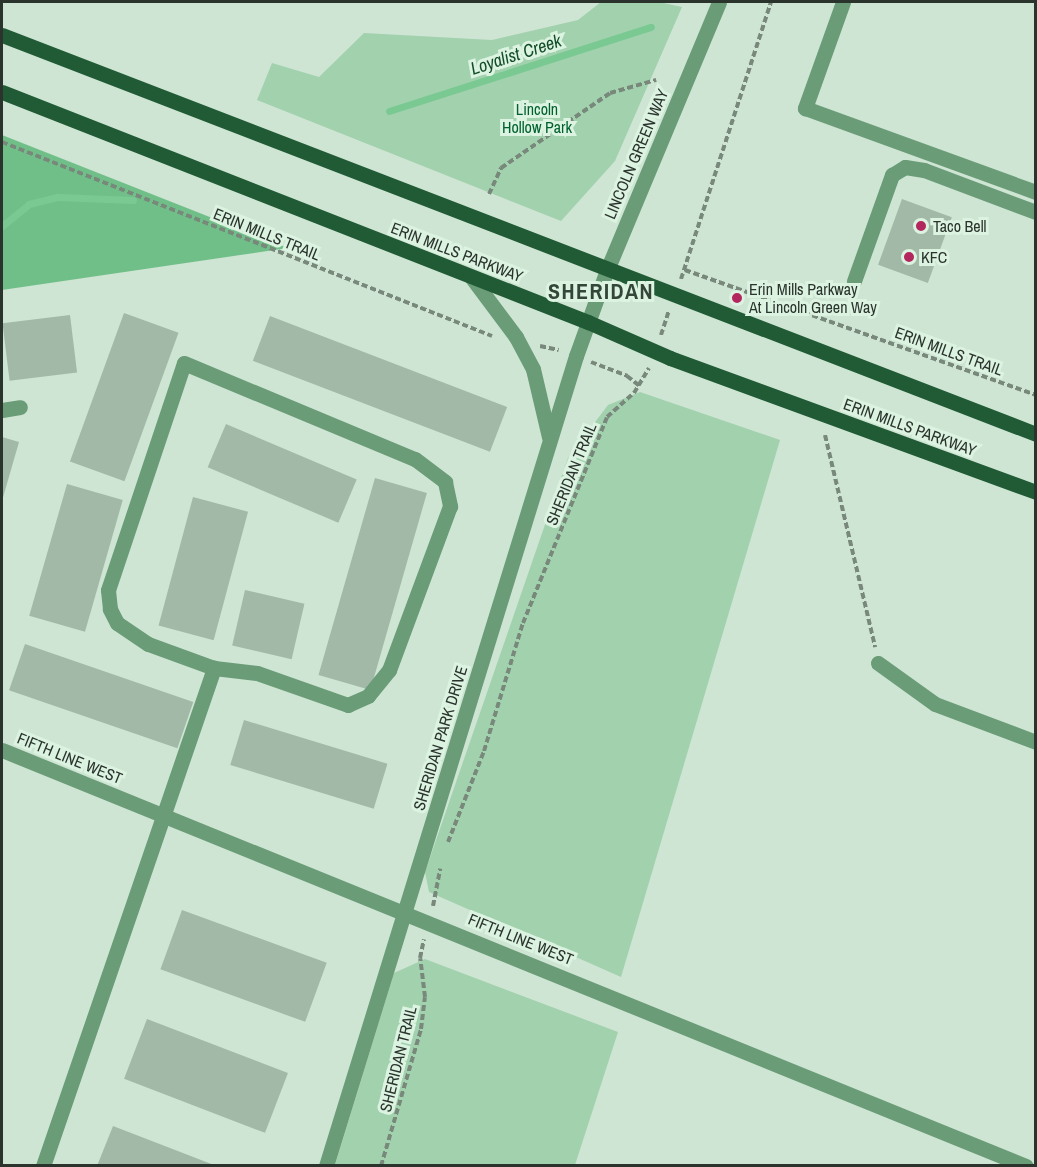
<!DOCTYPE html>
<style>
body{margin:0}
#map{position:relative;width:1037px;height:1167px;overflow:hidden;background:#cee5d3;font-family:"Archivo Narrow",sans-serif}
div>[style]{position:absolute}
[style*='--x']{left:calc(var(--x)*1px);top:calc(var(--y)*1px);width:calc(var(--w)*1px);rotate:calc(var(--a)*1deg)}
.green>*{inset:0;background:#a2d1ae}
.forest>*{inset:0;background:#71bf88}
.stream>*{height:7px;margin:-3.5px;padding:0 3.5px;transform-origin:3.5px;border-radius:3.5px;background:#7bc992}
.building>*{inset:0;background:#a3b9a8;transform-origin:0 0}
.path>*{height:4px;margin-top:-2px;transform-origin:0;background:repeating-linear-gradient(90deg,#78887b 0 6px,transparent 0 9px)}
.minor>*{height:15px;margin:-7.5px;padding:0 7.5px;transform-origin:7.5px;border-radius:7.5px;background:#699c77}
.major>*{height:15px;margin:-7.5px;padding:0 7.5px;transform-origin:7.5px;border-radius:7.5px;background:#205b35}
.dots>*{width:16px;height:16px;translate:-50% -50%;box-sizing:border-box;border:3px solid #dbf3e0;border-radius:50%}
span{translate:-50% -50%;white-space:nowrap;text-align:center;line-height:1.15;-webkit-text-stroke:6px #dbf3e0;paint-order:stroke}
.park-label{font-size:16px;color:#00612f}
.street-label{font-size:16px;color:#2a332c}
.poi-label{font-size:16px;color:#2a332c}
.left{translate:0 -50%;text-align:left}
.water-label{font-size:18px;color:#124d29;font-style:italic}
.district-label{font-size:22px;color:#334638;font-weight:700;letter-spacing:1.5px}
.frame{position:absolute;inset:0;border:3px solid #2a332c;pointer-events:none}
</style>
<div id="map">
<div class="green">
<i style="clip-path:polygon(601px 2px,659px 2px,682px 7px,615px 161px,561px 221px,257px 100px,272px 63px,319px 77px,364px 33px,492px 40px,578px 20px)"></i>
<i style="clip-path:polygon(640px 392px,780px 440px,621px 977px,429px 892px,425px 872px,568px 458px,608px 405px)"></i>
<i style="clip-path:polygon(425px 959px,618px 1032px,575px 1165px,335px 1165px,394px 973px)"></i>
</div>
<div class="forest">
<i style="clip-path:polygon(2px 135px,288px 248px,2px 290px)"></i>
</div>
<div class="stream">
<i style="--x:389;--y:111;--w:275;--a:-17.8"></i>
<i style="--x:2;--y:226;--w:35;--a:-39"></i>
<i style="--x:29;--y:204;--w:30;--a:-14"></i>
<i style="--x:58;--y:197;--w:75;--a:2.3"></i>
</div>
<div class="building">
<i style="left:902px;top:199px;width:53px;height:70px;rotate:20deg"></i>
<i style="left:124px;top:313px;width:58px;height:158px;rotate:20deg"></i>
<i style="left:70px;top:315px;width:58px;height:68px;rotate:83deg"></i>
<i style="left:270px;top:316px;width:254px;height:48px;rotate:21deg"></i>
<i style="left:226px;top:424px;width:142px;height:47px;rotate:23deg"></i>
<i style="clip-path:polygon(2px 437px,19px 442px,2px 501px)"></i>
<i style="left:375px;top:478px;width:54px;height:205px;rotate:16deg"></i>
<i style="left:67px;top:484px;width:58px;height:137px;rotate:16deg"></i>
<i style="left:193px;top:497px;width:57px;height:133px;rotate:15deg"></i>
<i style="left:245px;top:590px;width:61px;height:57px;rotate:13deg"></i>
<i style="left:25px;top:644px;width:178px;height:49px;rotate:19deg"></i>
<i style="left:244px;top:720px;width:150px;height:47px;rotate:17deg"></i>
<i style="left:182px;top:910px;width:154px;height:63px;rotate:20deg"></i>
<i style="left:147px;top:1019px;width:151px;height:64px;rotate:21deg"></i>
<i style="clip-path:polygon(113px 1126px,214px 1165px,214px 1166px,97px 1166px)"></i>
</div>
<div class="path">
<i style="--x:2;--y:142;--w:527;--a:21.6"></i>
<i style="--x:489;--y:194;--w:29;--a:-65"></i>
<i style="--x:501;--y:168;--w:132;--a:-34.5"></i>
<i style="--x:610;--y:93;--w:48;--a:-15.8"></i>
<i style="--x:685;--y:270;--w:373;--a:19.6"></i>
<i style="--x:681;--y:279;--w:291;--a:-72"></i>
<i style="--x:661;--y:335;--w:25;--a:-72"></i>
<i style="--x:540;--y:346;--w:19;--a:12"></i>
<i style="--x:591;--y:362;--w:39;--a:21"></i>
<i style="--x:627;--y:376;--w:16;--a:38"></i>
<i style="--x:825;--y:435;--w:218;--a:76.7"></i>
<i style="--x:448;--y:842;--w:98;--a:-68.4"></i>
<i style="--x:484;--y:751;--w:134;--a:-73.1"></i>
<i style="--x:523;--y:623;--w:222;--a:-67.8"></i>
<i style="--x:607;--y:417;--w:36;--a:-42"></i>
<i style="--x:634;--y:393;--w:29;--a:-59"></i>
<i style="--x:433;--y:906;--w:38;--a:-79"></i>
<i style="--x:381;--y:1166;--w:143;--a:-73.7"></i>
<i style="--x:421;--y:1029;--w:32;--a:-83"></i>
<i style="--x:425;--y:997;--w:39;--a:-97"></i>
<i style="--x:420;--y:958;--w:19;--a:-78"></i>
</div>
<div class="minor">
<i style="--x:843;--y:2;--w:113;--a:109.7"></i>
<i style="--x:805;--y:108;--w:246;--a:20"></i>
<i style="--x:472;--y:278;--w:74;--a:53.3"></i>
<i style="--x:516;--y:337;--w:36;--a:62"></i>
<i style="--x:533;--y:369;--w:70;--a:76.8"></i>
<i style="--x:854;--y:281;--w:113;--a:-70.3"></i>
<i style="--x:892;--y:175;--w:15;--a:-32"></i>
<i style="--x:905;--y:167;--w:19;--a:9"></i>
<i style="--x:924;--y:170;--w:120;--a:20.6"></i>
<i style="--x:2;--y:410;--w:18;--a:-9"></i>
<i style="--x:878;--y:663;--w:70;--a:35.7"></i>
<i style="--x:935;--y:704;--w:108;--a:20.6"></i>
<i style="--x:2;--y:750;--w:1105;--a:22.11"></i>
<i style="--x:43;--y:1166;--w:527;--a:-71.05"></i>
<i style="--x:214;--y:668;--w:70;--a:-160"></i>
<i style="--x:148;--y:644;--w:37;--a:-146"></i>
<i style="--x:117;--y:623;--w:16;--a:-117"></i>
<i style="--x:110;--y:609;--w:19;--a:-96"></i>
<i style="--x:108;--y:590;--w:239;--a:-71.5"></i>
<i style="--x:184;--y:363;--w:250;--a:22.6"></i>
<i style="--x:415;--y:459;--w:38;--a:37"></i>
<i style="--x:445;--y:482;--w:25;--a:78"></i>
<i style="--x:450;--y:506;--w:175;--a:110.4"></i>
<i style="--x:389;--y:670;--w:33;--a:129"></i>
<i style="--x:368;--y:696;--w:22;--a:156"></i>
<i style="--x:348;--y:705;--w:96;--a:-160.6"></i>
<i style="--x:257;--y:673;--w:43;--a:-173.4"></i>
<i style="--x:326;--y:1166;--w:848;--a:-72.85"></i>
<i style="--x:576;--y:356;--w:91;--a:-70.2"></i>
<i style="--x:607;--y:270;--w:290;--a:-67.3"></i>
</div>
<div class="major">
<i style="--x:2;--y:35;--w:1108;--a:21.1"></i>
<i style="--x:2;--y:92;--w:630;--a:21.43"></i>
<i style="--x:588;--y:322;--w:90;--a:23.7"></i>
<i style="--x:670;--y:358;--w:390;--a:20.1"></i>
</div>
<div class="dots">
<i style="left:921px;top:226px;background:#b3265e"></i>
<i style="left:909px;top:257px;background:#b3265e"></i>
<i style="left:737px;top:298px;background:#b3265e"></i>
</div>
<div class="park-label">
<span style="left:537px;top:118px">Lincoln<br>Hollow Park</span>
</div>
<div class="street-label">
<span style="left:636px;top:154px;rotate:-67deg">LINCOLN GREEN WAY</span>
<span style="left:267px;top:234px;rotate:22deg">ERIN MILLS TRAIL</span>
<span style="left:457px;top:252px;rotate:21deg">ERIN MILLS PARKWAY</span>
<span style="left:949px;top:351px;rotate:20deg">ERIN MILLS TRAIL</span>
<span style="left:910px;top:427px;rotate:20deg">ERIN MILLS PARKWAY</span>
<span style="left:571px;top:474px;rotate:-68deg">SHERIDAN TRAIL</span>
<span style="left:440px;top:738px;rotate:-73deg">SHERIDAN PARK DRIVE</span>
<span style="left:70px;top:758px;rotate:22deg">FIFTH LINE WEST</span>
<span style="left:521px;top:939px;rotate:22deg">FIFTH LINE WEST</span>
<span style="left:398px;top:1059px;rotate:-76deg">SHERIDAN TRAIL</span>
</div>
<div class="poi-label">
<span class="left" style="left:933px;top:226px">Taco Bell</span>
<span class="left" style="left:921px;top:257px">KFC</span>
<span class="left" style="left:749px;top:298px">Erin Mills Parkway<br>At Lincoln Green Way</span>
</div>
<div class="water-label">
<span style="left:516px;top:55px;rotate:-18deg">Loyalist Creek</span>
</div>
<div class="district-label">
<span style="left:601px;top:292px">SHERIDAN</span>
</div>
<div class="frame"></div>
</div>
